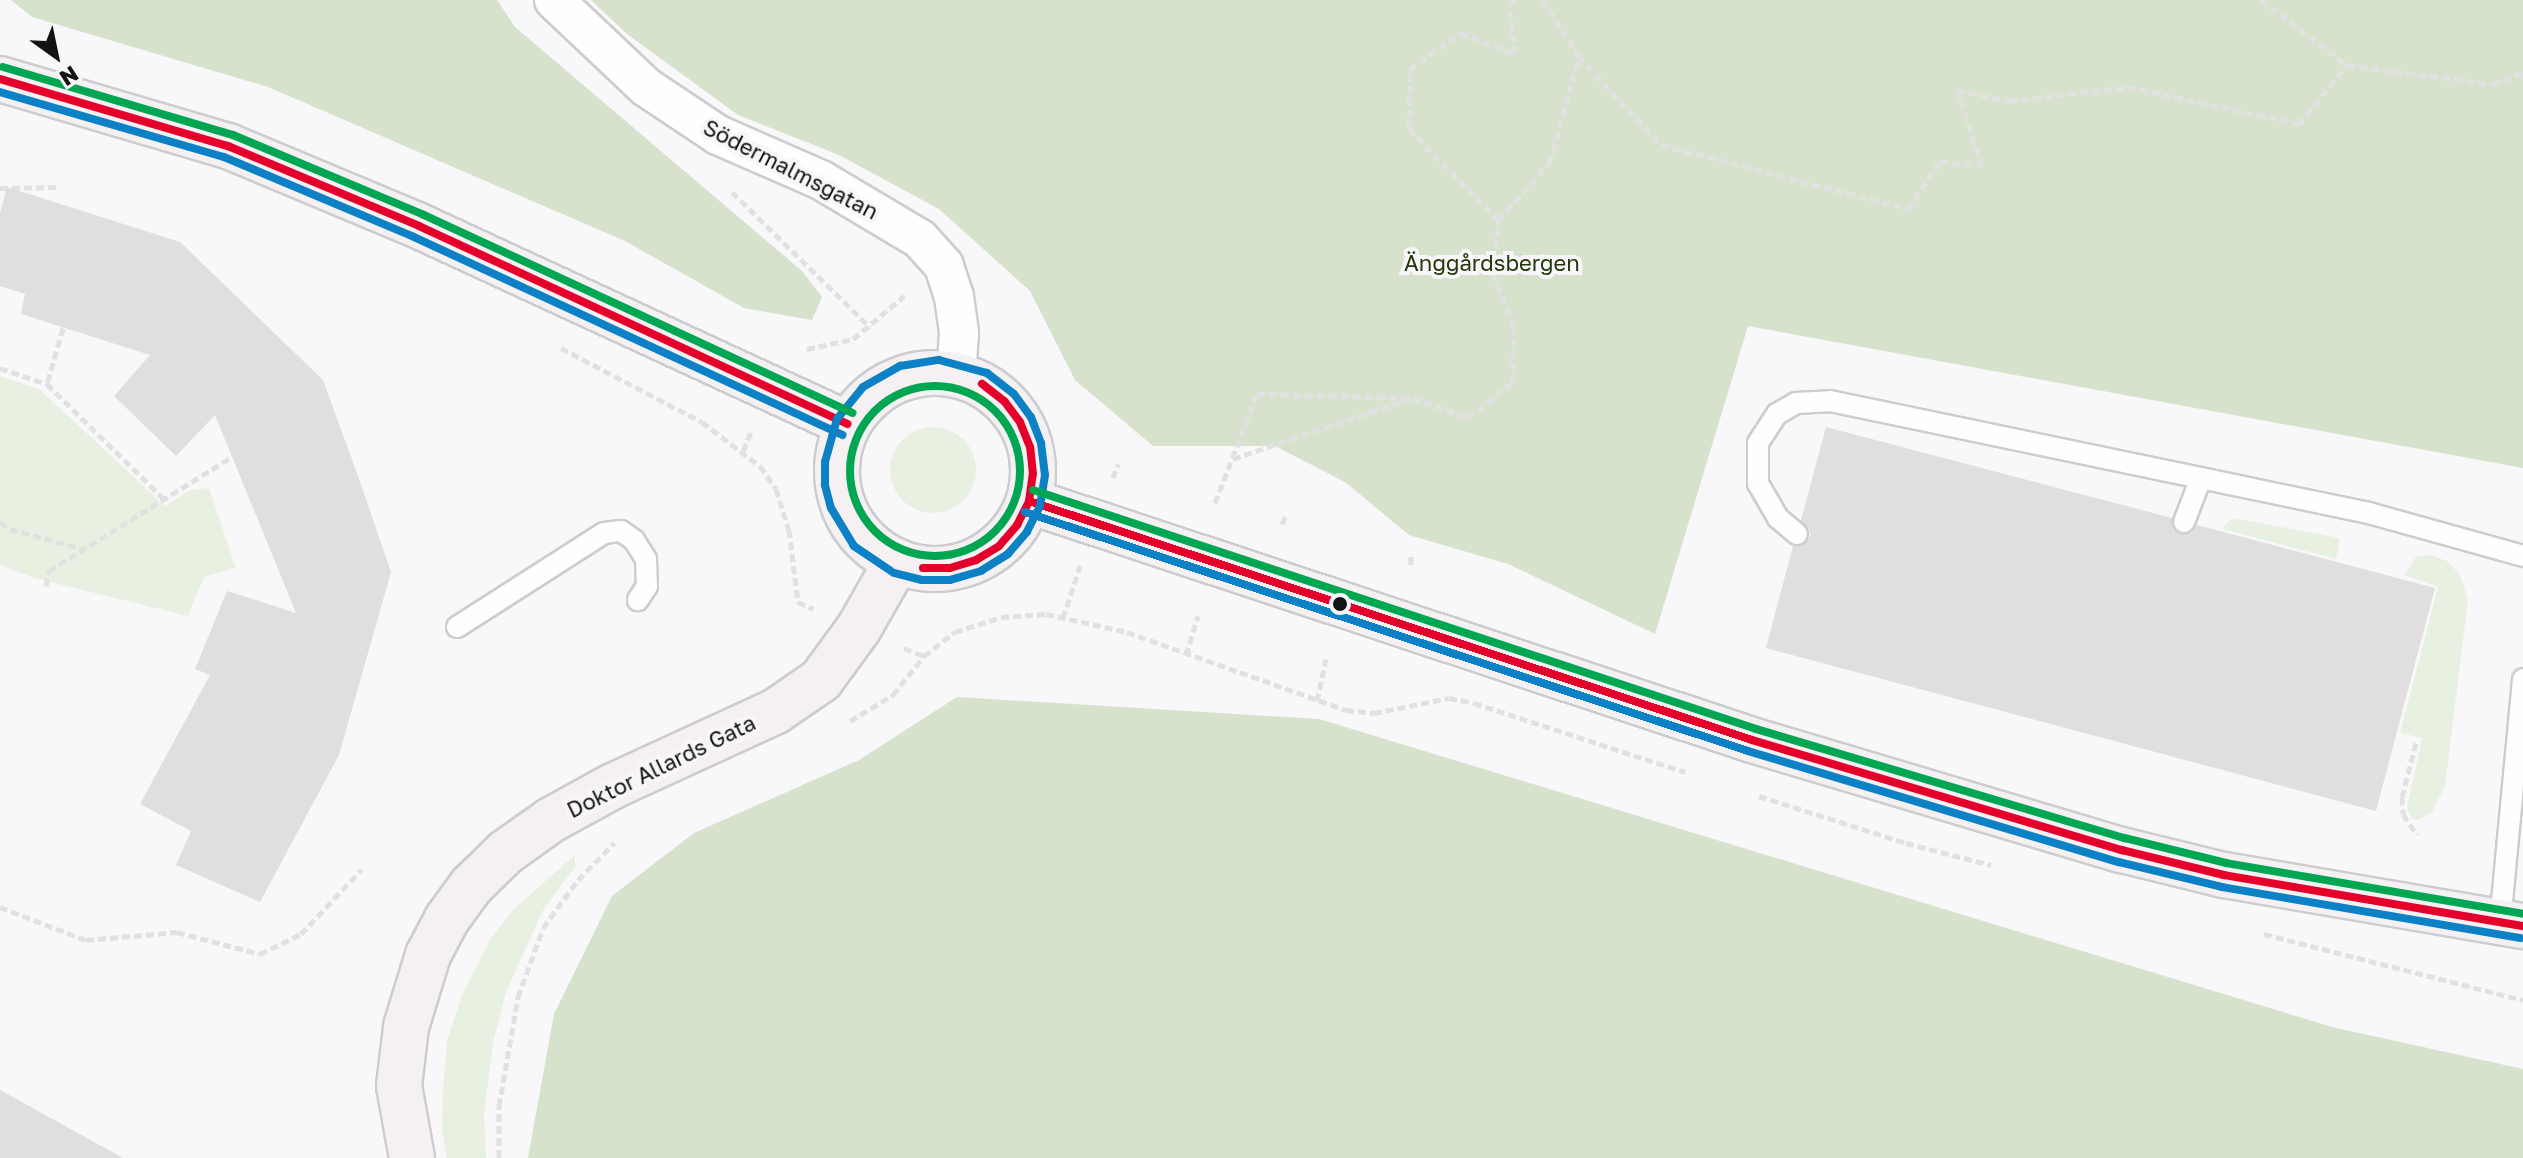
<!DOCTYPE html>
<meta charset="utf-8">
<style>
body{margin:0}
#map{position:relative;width:2523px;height:1158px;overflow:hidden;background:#f8f7f9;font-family:"Golos Text",sans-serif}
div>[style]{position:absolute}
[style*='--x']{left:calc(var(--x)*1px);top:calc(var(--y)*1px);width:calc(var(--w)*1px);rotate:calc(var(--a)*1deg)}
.green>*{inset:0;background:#e8f1e1}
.round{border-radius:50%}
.forest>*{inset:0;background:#d6e2cc}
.building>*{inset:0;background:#e0dedf}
.path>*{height:5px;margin-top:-2.5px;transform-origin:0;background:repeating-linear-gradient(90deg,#e1e1e2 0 8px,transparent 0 12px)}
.roads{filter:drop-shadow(2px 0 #cdccce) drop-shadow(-2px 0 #cdccce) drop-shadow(0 2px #cdccce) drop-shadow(0 -2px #cdccce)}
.lane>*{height:20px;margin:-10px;padding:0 10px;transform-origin:10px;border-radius:10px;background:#fefefe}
.street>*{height:38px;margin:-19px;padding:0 19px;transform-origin:19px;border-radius:19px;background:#fefefe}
.secondary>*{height:44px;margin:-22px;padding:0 22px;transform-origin:22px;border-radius:22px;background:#f5f1f2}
.secondary>.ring{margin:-22px;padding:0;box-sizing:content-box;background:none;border:44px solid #f5f1f2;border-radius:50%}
.bus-1>*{height:8px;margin:-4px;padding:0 4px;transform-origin:4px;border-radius:4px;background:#e4002b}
.bus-2>*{height:8px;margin:-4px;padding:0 4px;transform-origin:4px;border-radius:4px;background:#0c81c5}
.bus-3>*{height:8px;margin:-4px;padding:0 4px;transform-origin:4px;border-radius:4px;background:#00a651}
.bus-3>.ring{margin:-4px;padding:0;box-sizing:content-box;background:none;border:8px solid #00a651;border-radius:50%}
.dots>*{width:22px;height:22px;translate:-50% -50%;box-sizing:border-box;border:4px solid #f9f6fa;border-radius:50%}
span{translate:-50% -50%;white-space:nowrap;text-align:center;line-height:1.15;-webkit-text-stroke:8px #f9f6fa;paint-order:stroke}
.street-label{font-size:22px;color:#141314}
.park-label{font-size:22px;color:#213609}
.north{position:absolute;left:16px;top:16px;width:80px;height:80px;-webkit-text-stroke:6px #f9f6fa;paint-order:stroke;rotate:147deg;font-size:22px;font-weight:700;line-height:32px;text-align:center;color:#141314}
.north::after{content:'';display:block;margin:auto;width:28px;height:36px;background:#141314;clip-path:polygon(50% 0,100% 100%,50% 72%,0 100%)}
</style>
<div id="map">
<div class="green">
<i style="clip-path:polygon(0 376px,39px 389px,165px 506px,190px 490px,209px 488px,236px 568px,204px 577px,188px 616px,34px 578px,0 565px)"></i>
<i class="round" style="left:890px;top:427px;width:86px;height:86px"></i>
<i style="clip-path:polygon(2238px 519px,2340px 538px,2336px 559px,2222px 529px,2230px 520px)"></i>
<i style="clip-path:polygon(2430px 555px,2447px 561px,2460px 575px,2468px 600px,2445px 786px,2432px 812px,2419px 820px,2412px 819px,2407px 808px,2422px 738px,2400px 733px,2438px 587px,2404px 575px,2416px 557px)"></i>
<i style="clip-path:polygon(575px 855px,575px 867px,542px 912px,506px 992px,493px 1043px,484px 1114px,486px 1158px,447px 1158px,442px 1131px,443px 1090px,447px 1041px,462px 995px,491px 938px,514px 909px)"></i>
</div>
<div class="forest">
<i style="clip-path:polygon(11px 0,497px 0,515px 27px,802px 271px,822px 297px,812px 320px,744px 308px,625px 241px,268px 87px,32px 17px)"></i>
<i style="clip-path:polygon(591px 0,2523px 0,2523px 468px,1748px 326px,1655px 634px,1508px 564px,1409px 535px,1345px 482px,1275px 446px,1153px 446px,1075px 380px,1030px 291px,939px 209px,839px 155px,738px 115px,627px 34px)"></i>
<i style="clip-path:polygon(957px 697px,1319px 719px,2332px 1027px,2523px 1069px,2523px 1158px,528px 1158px,554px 1014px,612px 896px,694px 833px,859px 760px)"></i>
</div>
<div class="building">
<i style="clip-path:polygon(7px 187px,180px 242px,323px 380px,358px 476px,391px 572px,339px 755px,260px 902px,176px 865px,191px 831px,140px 804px,210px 675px,195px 669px,227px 591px,296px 613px,215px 415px,176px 456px,114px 396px,150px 355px,21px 314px,25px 294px,0 286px,0 213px)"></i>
<i style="clip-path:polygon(1826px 427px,2172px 518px,2173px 530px,2180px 534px,2192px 533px,2197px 525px,2435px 588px,2376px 811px,1766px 648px,1793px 546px,1802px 546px,1810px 537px,1809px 529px,1801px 520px)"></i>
<i style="clip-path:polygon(0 1090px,123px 1158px,0 1158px)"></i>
</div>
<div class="path">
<i style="--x:2261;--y:0;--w:108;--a:37.1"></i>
<i style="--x:2347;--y:65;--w:146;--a:7.5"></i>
<i style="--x:2492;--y:84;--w:33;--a:-20"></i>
<i style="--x:1579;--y:57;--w:120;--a:47"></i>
<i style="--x:1661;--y:145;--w:255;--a:14.5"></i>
<i style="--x:1908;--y:209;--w:58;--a:-56.3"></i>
<i style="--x:1940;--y:161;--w:42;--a:6.8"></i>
<i style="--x:1982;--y:166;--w:80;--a:-108.2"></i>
<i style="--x:1957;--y:90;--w:53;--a:11.9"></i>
<i style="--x:2009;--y:101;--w:120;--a:-6.7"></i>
<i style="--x:2128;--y:87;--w:175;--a:12.2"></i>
<i style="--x:2299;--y:124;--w:76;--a:-50.9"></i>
<i style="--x:0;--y:188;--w:56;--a:-1"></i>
<i style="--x:732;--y:192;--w:193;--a:44.4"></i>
<i style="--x:1499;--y:220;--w:128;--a:-134.7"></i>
<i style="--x:1409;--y:129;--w:60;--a:-89"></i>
<i style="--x:1410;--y:69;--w:62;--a:-35.8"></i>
<i style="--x:1460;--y:33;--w:59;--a:20.9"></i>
<i style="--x:1515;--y:54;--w:51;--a:-96.7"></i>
<i style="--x:1509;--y:3;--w:7;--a:-27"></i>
<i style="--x:63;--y:328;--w:58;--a:105.9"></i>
<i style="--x:47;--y:384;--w:164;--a:44.5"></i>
<i style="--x:561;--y:348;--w:159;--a:27.7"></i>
<i style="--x:702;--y:422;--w:73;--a:37.2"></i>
<i style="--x:760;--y:466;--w:28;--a:55"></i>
<i style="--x:776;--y:489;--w:43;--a:72.4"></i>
<i style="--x:789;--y:530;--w:73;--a:82.9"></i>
<i style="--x:798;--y:602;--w:17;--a:24"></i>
<i style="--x:807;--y:349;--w:47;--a:-12.3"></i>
<i style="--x:853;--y:339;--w:67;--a:-40.1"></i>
<i style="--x:0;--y:368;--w:50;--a:18.8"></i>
<i style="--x:743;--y:451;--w:21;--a:-67"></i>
<i style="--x:1233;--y:459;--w:186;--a:-18.8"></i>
<i style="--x:1113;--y:478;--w:15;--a:-70"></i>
<i style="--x:1215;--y:503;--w:117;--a:-68.9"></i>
<i style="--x:1257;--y:394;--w:156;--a:1.5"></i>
<i style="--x:1413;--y:398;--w:59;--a:20"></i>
<i style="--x:1468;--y:418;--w:58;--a:-38.7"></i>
<i style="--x:1513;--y:382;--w:56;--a:-89"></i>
<i style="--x:1514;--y:326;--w:58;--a:-112.2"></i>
<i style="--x:1492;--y:272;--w:52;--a:-82.3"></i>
<i style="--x:1499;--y:220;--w:77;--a:-48.7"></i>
<i style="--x:1550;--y:162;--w:109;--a:-74.6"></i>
<i style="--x:1579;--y:57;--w:67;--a:-122.3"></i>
<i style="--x:0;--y:522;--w:12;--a:35"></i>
<i style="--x:10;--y:529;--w:76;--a:15.3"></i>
<i style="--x:1282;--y:524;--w:10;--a:-66"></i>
<i style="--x:1411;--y:556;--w:11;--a:90"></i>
<i style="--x:46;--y:586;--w:15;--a:-79"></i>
<i style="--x:49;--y:571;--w:232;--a:-32"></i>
<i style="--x:1063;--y:618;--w:55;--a:-71.9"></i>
<i style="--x:904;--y:648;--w:22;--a:22"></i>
<i style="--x:924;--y:656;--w:39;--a:-38"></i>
<i style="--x:955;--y:632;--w:48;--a:-18.1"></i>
<i style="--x:1001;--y:617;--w:45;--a:-3.8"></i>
<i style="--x:1046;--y:614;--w:83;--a:12.5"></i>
<i style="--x:1127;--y:632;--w:232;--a:19.6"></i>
<i style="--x:1346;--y:710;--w:28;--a:6"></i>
<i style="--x:1374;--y:713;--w:76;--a:-11.3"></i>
<i style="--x:1449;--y:698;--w:25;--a:11"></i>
<i style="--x:1474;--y:703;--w:222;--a:18.1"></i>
<i style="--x:1186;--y:655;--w:41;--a:-72.9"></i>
<i style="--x:1317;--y:701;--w:43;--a:-77.9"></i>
<i style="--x:850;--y:721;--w:50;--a:-31.2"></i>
<i style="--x:893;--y:695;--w:50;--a:-51.5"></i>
<i style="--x:2416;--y:743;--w:56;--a:104.5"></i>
<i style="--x:2402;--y:797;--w:17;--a:87"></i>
<i style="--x:2403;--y:814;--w:25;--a:56"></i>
<i style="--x:1759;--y:796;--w:154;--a:17.7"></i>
<i style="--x:1906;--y:843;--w:88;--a:14.5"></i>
<i style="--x:0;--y:907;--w:92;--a:21"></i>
<i style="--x:86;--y:940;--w:91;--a:-5"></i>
<i style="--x:177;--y:932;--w:86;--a:14.8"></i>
<i style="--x:260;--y:954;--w:46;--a:-26"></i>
<i style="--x:301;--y:934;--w:89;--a:-46.8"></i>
<i style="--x:2264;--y:934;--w:267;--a:14.3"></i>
<i style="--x:499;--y:1158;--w:52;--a:-90"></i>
<i style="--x:499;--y:1106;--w:111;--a:-80.1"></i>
<i style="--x:518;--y:997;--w:73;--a:-70.1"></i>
<i style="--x:543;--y:928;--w:59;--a:-53.9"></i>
<i style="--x:578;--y:880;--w:52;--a:-45.8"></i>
</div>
<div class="roads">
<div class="lane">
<i style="--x:2184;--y:522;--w:47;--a:-68.9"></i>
<i style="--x:1797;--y:534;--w:25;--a:-140"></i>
<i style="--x:1778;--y:518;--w:39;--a:-120"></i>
<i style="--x:1758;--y:484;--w:41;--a:-90"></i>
<i style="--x:1758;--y:443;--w:35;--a:-57"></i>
<i style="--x:1777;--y:414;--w:22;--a:-30"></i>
<i style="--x:1796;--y:403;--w:34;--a:-3"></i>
<i style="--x:1830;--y:401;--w:551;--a:11.74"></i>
<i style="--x:2369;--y:513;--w:160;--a:15.6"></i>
<i style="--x:457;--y:627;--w:174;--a:-32.6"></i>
<i style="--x:604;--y:533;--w:17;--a:-7"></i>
<i style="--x:621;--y:531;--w:16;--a:35"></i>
<i style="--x:634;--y:540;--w:22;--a:58"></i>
<i style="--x:646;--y:559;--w:27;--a:88"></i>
<i style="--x:647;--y:586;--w:17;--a:123"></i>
<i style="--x:2500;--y:923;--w:245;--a:-84.6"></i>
</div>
<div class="street">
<i style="--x:554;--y:0;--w:127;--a:43.4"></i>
<i style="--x:646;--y:87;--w:87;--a:33.7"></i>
<i style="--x:718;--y:135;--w:112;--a:23.6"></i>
<i style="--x:821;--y:180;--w:115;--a:30.8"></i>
<i style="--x:920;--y:239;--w:36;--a:48"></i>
<i style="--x:944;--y:266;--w:33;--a:72"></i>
<i style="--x:954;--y:297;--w:37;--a:82"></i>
<i style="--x:959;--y:334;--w:41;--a:94.2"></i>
</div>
<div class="secondary">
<i style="--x:0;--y:79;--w:238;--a:16.4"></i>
<i style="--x:228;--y:146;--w:207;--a:22.7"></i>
<i style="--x:419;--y:226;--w:472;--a:24.8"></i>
<i class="ring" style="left:837px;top:373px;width:152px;height:152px"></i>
<i style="--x:1029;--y:501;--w:761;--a:18.29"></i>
<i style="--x:1752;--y:740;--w:386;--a:16.6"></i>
<i style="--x:2122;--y:850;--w:105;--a:13.8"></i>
<i style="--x:2224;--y:875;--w:303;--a:9.7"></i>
<i style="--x:412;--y:1158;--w:73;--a:-100.2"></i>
<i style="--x:399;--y:1086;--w:59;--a:-83.2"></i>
<i style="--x:406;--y:1027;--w:75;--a:-73"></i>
<i style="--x:428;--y:955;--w:41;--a:-62.2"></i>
<i style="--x:447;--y:919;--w:41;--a:-54"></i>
<i style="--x:471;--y:886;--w:49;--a:-44.2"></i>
<i style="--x:506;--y:852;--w:55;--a:-35.4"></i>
<i style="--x:551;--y:820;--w:71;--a:-28.7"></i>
<i style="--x:613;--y:786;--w:179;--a:-24.7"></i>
<i style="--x:776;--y:711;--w:55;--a:-34.6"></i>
<i style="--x:821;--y:680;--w:64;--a:-53.8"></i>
<i style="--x:859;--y:628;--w:77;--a:-60.4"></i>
</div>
</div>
<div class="bus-1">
<i style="--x:0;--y:79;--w:238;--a:16.4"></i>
<i style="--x:228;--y:146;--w:207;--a:22.7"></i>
<i style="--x:419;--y:226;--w:472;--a:24.8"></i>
<i style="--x:1029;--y:501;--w:761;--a:18.29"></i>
<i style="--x:1752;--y:740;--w:386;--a:16.6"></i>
<i style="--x:2122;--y:850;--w:105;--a:13.8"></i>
<i style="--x:2224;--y:875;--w:303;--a:9.7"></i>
<i style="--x:923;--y:568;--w:27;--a:0"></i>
<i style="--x:950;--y:568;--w:27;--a:-17"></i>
<i style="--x:976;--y:560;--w:27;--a:-31"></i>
<i style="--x:999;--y:546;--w:28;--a:-49"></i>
<i style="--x:1017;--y:525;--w:27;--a:-63"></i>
<i style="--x:1029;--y:501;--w:27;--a:-82"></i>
<i style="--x:1033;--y:474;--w:27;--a:-96"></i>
<i style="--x:1030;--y:447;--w:27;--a:-112"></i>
<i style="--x:1020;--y:422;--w:26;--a:-127"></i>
<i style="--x:1004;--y:401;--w:28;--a:-142"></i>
</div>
<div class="bus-2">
<i style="--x:0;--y:92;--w:233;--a:16.2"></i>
<i style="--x:224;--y:157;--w:206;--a:22.8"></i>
<i style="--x:414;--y:237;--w:472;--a:24.8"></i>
<i style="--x:1025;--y:512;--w:761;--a:18.29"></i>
<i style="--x:1748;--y:751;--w:387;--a:16.7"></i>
<i style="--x:2119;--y:862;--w:106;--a:13.6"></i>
<i style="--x:2222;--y:887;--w:303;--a:9.7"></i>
<i style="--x:891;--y:571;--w:45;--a:-146"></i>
<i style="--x:854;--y:546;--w:44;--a:-121.2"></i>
<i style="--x:831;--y:508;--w:24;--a:-105"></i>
<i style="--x:825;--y:485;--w:23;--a:-90"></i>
<i style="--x:825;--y:462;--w:45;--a:-74.4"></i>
<i style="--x:837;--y:419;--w:41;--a:-50.9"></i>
<i style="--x:863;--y:387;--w:43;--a:-29.6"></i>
<i style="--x:900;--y:366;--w:39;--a:-9"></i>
<i style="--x:939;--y:360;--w:50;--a:15.2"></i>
<i style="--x:987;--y:373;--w:34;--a:38"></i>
<i style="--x:1014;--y:394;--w:29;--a:54"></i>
<i style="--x:1031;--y:417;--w:28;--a:69"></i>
<i style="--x:1041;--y:443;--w:32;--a:83"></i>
<i style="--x:1045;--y:475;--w:31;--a:99"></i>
<i style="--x:1040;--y:506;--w:29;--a:117"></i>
<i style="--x:1027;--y:532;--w:29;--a:131"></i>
<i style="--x:1008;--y:554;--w:32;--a:148"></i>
<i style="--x:981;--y:571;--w:32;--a:164"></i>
<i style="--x:950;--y:580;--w:28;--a:180"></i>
<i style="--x:922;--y:580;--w:29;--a:-166"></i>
</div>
<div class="bus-3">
<i style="--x:3;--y:67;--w:240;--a:16.5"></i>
<i style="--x:233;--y:135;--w:207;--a:22.7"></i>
<i style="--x:424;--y:215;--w:472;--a:24.8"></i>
<i class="ring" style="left:850px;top:386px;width:162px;height:162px"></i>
<i style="--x:1033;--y:490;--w:761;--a:18.29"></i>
<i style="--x:1756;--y:729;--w:385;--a:16.5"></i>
<i style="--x:2125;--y:838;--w:104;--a:13.9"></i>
<i style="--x:2226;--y:863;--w:301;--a:9.7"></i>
</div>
<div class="dots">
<i style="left:1340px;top:604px;background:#141314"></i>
</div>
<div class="street-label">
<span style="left:791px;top:169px;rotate:27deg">Södermalmsgatan</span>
<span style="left:661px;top:766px;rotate:-26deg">Doktor Allards Gata</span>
</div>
<div class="park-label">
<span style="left:1492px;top:263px">Änggårdsbergen</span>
</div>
<div class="north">N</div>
</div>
